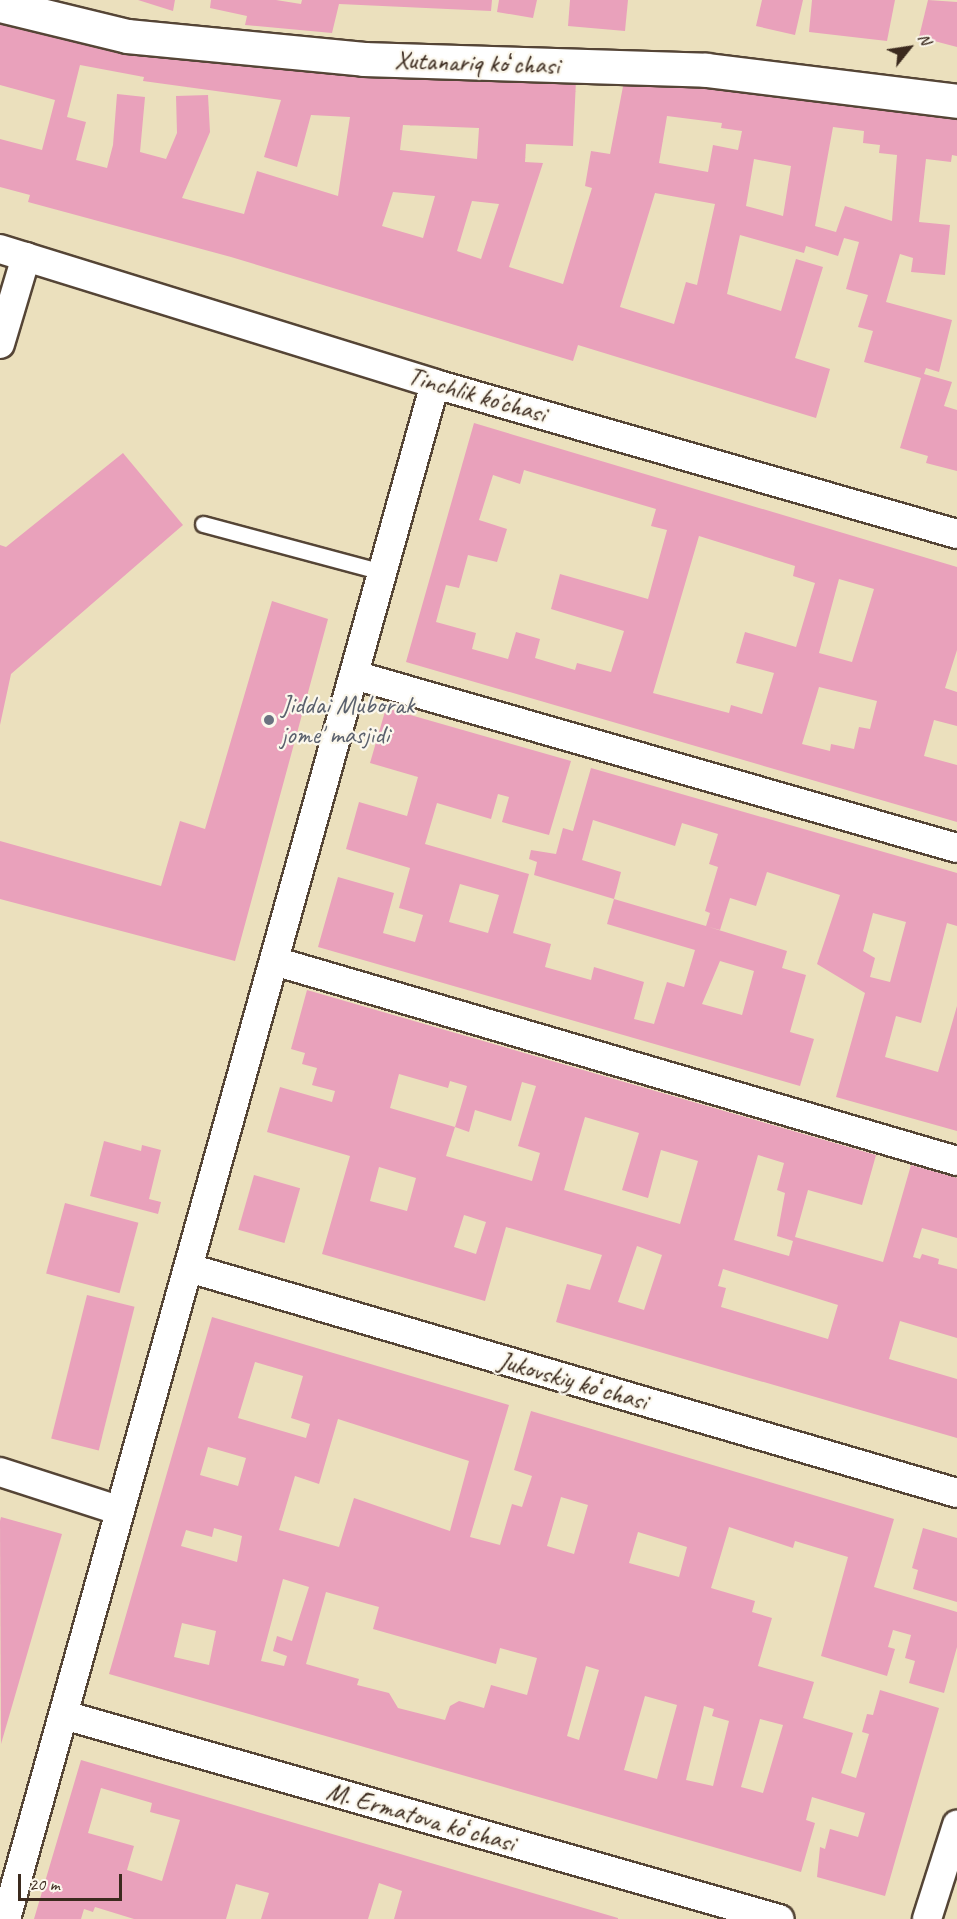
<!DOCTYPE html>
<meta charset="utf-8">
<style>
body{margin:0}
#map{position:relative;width:957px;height:1919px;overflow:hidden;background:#ebe0bd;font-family:Caveat,sans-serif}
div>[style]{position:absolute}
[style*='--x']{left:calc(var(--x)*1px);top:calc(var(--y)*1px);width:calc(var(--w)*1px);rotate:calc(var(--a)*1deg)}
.building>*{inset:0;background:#e9a1bb;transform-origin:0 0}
.roads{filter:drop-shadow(2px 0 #554536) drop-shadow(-2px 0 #554536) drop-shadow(0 2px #554536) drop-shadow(0 -2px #554536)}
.lane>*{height:15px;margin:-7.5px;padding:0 7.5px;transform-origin:7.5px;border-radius:7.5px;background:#fff}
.street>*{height:28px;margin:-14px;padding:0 14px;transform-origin:14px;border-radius:14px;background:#fff}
.secondary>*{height:33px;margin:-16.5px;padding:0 16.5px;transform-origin:16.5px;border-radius:16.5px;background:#fff}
.dots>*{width:16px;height:16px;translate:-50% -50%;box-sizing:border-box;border:3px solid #fbf7ec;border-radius:50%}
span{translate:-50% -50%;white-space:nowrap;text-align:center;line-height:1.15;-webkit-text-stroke:4.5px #fbf7ec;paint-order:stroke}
.street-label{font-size:26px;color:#3b2a1e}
.worship-label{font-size:26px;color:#5b616d}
.left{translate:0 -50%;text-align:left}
.north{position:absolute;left:879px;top:18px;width:60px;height:60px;-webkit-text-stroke:4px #fbf7ec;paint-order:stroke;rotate:60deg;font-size:16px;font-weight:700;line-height:24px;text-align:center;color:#3b2a1e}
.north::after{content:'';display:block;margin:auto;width:21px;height:27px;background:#3b2a1e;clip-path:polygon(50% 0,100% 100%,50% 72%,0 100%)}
.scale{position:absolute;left:18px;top:1874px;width:104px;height:27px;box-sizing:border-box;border:3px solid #3b2a1e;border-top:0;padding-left:8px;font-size:18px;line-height:21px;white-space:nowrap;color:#3b2a1e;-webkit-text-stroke:4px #fbf7ec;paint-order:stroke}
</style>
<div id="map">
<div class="building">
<i style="clip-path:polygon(138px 0,175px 0,173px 11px)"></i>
<i style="clip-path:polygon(211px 0,276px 0,301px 4px,302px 0,492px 0,491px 11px,339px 4px,332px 33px,245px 25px,247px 16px,210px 8px)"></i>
<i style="clip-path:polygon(499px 0,537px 0,533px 18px,497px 12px)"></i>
<i style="clip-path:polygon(570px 0,628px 0,625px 31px,568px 26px)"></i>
<i style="clip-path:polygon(762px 0,803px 0,795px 35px,756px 26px)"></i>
<i style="clip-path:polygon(812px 0,895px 0,887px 41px,809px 32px)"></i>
<i style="clip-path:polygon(928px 0,957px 2px,957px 47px,919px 37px)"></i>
<i style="clip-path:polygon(evenodd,0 12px,576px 80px,573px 146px,526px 144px,525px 162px,543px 163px,509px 267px,563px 284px,592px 188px,585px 186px,591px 151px,610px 154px,625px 76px,957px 110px,957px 156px,952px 155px,951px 162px,926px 159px,919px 222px,950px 225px,945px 275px,911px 272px,913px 258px,900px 254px,886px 302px,952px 320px,939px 372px,926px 368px,924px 374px,952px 382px,944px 406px,957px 410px,957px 471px,926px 463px,928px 456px,900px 448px,921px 378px,864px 362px,873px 331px,858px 327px,868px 295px,846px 289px,859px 242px,844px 238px,838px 256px,806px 246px,804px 253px,740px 235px,727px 294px,781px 311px,796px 259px,823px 267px,795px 358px,830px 369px,816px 418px,578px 345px,573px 361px,231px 257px,28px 202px,30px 195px,0 187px,0 139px,42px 150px,55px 100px,0 85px,0 12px,80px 65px,144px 77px,143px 81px,281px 100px,264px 157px,297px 167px,311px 115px,350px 117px,338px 196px,257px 171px,244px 214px,182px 198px,210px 132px,208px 95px,176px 96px,177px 133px,166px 159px,140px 152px,145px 97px,117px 94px,113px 145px,107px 168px,76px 160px,86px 122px,67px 117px,80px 65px,0 12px,667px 116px,722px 123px,721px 128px,742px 131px,738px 150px,713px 145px,708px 172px,659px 163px,667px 116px,0 12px,403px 125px,479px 128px,477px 159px,400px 150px,403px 125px,0 12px,833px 127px,864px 131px,863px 143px,880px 145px,879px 153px,897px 155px,892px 221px,845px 206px,836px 232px,815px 226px,833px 127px,0 12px,754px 159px,791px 166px,783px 216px,746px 206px,754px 159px,0 12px,393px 192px,435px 196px,423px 238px,382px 226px,393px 192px,0 12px,655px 193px,715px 204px,697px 285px,686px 282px,674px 324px,620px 307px,655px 193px,0 12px,472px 201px,499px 204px,481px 259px,457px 251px,472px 201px)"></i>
<i style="clip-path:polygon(evenodd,474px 423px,957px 567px,957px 650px,945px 688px,957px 692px,957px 726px,934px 720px,924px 756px,957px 765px,957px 822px,406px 662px,474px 423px,524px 470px,656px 509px,651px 526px,667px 530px,648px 599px,560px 574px,551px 609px,624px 631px,611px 672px,577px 663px,575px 670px,535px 658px,540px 639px,516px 632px,508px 659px,472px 649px,476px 633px,436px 622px,446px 585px,459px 588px,468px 555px,497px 562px,507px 529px,479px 520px,493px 475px,520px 484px,524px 470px,474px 423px,699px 536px,795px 566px,793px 576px,815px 583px,796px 647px,745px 632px,736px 663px,774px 673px,762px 714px,731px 705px,729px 713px,653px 693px,699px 536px,474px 423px,839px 579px,874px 589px,852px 662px,819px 653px,839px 579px,474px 423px,819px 687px,877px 701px,870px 729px,859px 727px,854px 749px,831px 744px,830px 751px,802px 744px,819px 687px)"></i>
<i style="clip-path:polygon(123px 453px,183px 525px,11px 674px,0 725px,0 545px,6px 547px)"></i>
<i style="clip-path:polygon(272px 601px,328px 619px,235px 961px,0 899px,0 841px,161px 886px,180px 821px,205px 829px)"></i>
<i style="clip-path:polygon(evenodd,386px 708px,571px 761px,549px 835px,502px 822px,509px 797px,498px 794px,491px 819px,437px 803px,425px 844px,529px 874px,513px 933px,551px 944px,545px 967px,591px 980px,594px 967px,644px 982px,634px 1019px,654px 1024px,667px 982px,684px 987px,695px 950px,607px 924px,614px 899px,706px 926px,710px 913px,705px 911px,718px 867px,709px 864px,718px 834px,682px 823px,675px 846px,593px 820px,582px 860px,621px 872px,614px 899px,534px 875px,537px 862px,529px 859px,531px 850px,556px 854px,563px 828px,573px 831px,591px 768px,957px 873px,957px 926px,947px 923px,921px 1023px,896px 1016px,885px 1057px,938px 1072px,957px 1006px,957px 1131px,836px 1097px,865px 993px,817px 964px,840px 895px,767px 872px,756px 906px,730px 898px,720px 930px,709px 927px,787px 951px,782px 968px,806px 975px,790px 1032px,814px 1039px,800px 1086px,318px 947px,338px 877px,394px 893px,383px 933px,415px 942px,423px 915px,399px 908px,410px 868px,346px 849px,359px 802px,407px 816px,418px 777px,370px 763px,386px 708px,460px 884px,499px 895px,488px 933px,449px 922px,460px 884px,386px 708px,873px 913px,906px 922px,890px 982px,870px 977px,875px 958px,863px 951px,873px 913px,386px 708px,720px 961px,754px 971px,742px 1015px,702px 1004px,720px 961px)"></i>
<i style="clip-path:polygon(evenodd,307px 990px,876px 1155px,862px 1205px,808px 1190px,795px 1237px,883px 1262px,911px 1165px,957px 1178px,957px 1238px,922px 1228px,913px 1257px,920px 1259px,922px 1254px,939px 1259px,938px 1264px,957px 1269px,957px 1338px,900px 1321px,889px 1359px,957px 1379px,957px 1438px,556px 1322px,567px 1284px,590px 1290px,602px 1255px,506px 1227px,485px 1301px,322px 1254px,350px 1156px,267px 1132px,280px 1087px,332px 1102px,335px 1091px,312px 1085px,317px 1068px,302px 1064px,305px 1053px,291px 1049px,307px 990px,399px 1074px,448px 1088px,450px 1081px,467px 1086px,455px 1127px,469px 1132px,475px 1110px,511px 1121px,522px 1082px,536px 1086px,518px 1146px,540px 1153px,532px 1181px,446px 1156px,455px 1127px,390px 1108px,399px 1074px,307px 990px,585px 1117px,639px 1133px,622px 1190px,648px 1198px,661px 1150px,698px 1161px,680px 1224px,564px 1190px,585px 1117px,307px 990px,758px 1155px,784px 1163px,777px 1190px,785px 1193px,777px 1236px,793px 1241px,789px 1256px,734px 1240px,758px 1155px,307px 990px,379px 1167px,416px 1178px,407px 1211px,370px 1201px,379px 1167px,307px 990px,464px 1215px,486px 1222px,476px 1254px,454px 1247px,464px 1215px,307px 990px,637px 1246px,662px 1255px,644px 1310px,618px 1302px,637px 1246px,307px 990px,723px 1269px,838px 1305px,828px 1339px,721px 1307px,726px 1288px,718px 1286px,723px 1269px)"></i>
<i style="clip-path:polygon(104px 1141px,141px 1151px,142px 1145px,161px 1150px,149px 1199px,161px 1202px,158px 1214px,90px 1196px)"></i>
<i style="left:254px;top:1175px;width:48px;height:57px;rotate:16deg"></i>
<i style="left:65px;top:1203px;width:76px;height:73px;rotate:15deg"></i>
<i style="left:87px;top:1295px;width:49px;height:148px;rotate:14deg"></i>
<i style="clip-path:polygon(evenodd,212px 1317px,509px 1405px,470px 1537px,500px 1545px,512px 1504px,522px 1507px,532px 1476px,514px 1470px,531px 1411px,894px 1519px,874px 1587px,957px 1612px,957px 1647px,944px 1693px,909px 1683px,915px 1661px,905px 1658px,911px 1635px,893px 1630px,888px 1647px,895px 1649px,887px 1676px,821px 1656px,848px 1557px,795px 1541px,793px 1548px,729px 1527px,711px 1588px,755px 1601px,752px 1612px,772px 1618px,758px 1666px,814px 1682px,803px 1718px,853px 1733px,841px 1773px,856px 1778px,869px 1734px,862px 1732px,867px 1714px,873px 1715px,880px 1690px,939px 1708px,885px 1896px,817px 1877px,820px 1847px,825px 1849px,830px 1829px,858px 1837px,865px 1813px,812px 1797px,806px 1820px,815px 1823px,801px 1872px,109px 1674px,212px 1317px,255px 1362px,303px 1376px,291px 1418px,310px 1424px,306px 1438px,238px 1418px,255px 1362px,212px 1317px,338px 1419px,469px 1461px,450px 1531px,354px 1498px,339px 1547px,279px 1530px,295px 1476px,319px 1484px,338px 1419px,212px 1317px,208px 1447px,246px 1458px,238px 1486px,200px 1475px,208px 1447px,212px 1317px,561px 1497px,588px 1505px,574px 1554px,547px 1546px,561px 1497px,212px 1317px,214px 1528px,242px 1536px,237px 1562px,181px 1546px,186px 1530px,212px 1537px,214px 1528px,212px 1317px,638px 1532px,687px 1547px,679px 1577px,629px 1563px,638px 1532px,212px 1317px,283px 1579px,309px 1587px,292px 1641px,277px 1636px,273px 1651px,287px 1656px,284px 1666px,261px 1661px,283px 1579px,212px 1317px,326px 1592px,379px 1607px,373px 1629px,496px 1664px,500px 1648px,537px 1658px,527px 1695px,491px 1685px,484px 1708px,459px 1701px,450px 1706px,445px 1720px,398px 1708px,389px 1693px,357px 1685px,359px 1679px,306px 1664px,326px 1592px,212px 1317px,182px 1623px,216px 1631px,209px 1665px,174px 1657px,182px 1623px,212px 1317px,586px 1666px,599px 1670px,579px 1740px,567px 1736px,586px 1666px,212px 1317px,645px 1696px,677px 1705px,657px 1779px,624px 1770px,645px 1696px,212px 1317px,704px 1706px,714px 1709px,712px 1716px,729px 1721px,713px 1786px,686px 1780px,704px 1706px,212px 1317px,760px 1719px,783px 1725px,763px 1793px,741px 1787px,760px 1719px)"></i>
<i style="clip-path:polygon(1px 1517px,62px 1534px,1px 1744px,0 1521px)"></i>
<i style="clip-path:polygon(923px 1528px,957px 1538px,957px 1602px,913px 1589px,918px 1570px,912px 1568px)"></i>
<i style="clip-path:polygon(evenodd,81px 1760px,618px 1918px,618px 1919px,394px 1919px,402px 1891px,379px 1883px,368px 1919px,261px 1919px,269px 1893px,236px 1884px,226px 1919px,134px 1919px,95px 1907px,93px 1912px,84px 1909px,81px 1919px,34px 1919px,81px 1760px,101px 1788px,152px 1803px,150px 1812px,180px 1820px,162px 1881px,127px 1870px,134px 1846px,88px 1833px,101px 1788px)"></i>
</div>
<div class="roads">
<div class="lane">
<i style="--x:203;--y:524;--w:185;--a:15"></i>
</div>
<div class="street">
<i style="--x:0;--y:249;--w:455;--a:17.2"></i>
<i style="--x:435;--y:384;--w:543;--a:16.03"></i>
<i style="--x:0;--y:344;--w:91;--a:-73.4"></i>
<i style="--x:354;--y:675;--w:627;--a:16.01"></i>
<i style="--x:274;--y:961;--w:712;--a:16.32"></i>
<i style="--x:189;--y:1268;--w:800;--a:16.33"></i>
<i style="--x:0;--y:1472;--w:124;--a:17.9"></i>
<i style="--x:64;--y:1715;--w:744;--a:15.92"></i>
<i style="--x:6;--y:1919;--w:1594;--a:-74.39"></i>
<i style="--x:927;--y:1919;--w:99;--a:-72.3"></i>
</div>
<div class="secondary">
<i style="--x:0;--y:5;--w:131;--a:13.7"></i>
<i style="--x:127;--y:36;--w:238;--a:5.5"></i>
<i style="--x:364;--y:59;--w:342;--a:1.8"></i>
<i style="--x:706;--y:70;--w:253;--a:7"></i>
</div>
</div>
<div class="dots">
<i style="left:269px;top:720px;background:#6b7280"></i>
</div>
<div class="street-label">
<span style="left:477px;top:63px;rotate:2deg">Xutanariq koʻchasi</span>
<span style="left:477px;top:395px;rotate:16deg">Tinchlik ko'chasi</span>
<span style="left:573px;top:1381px;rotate:16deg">Jukovskiy koʻchasi</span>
<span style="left:421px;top:1817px;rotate:16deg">M. Ermatova koʻchasi</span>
</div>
<div class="worship-label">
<span class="left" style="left:281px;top:720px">Jiddai Muborak<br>jome' masjidi</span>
</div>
<div class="north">N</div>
<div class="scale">20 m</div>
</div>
